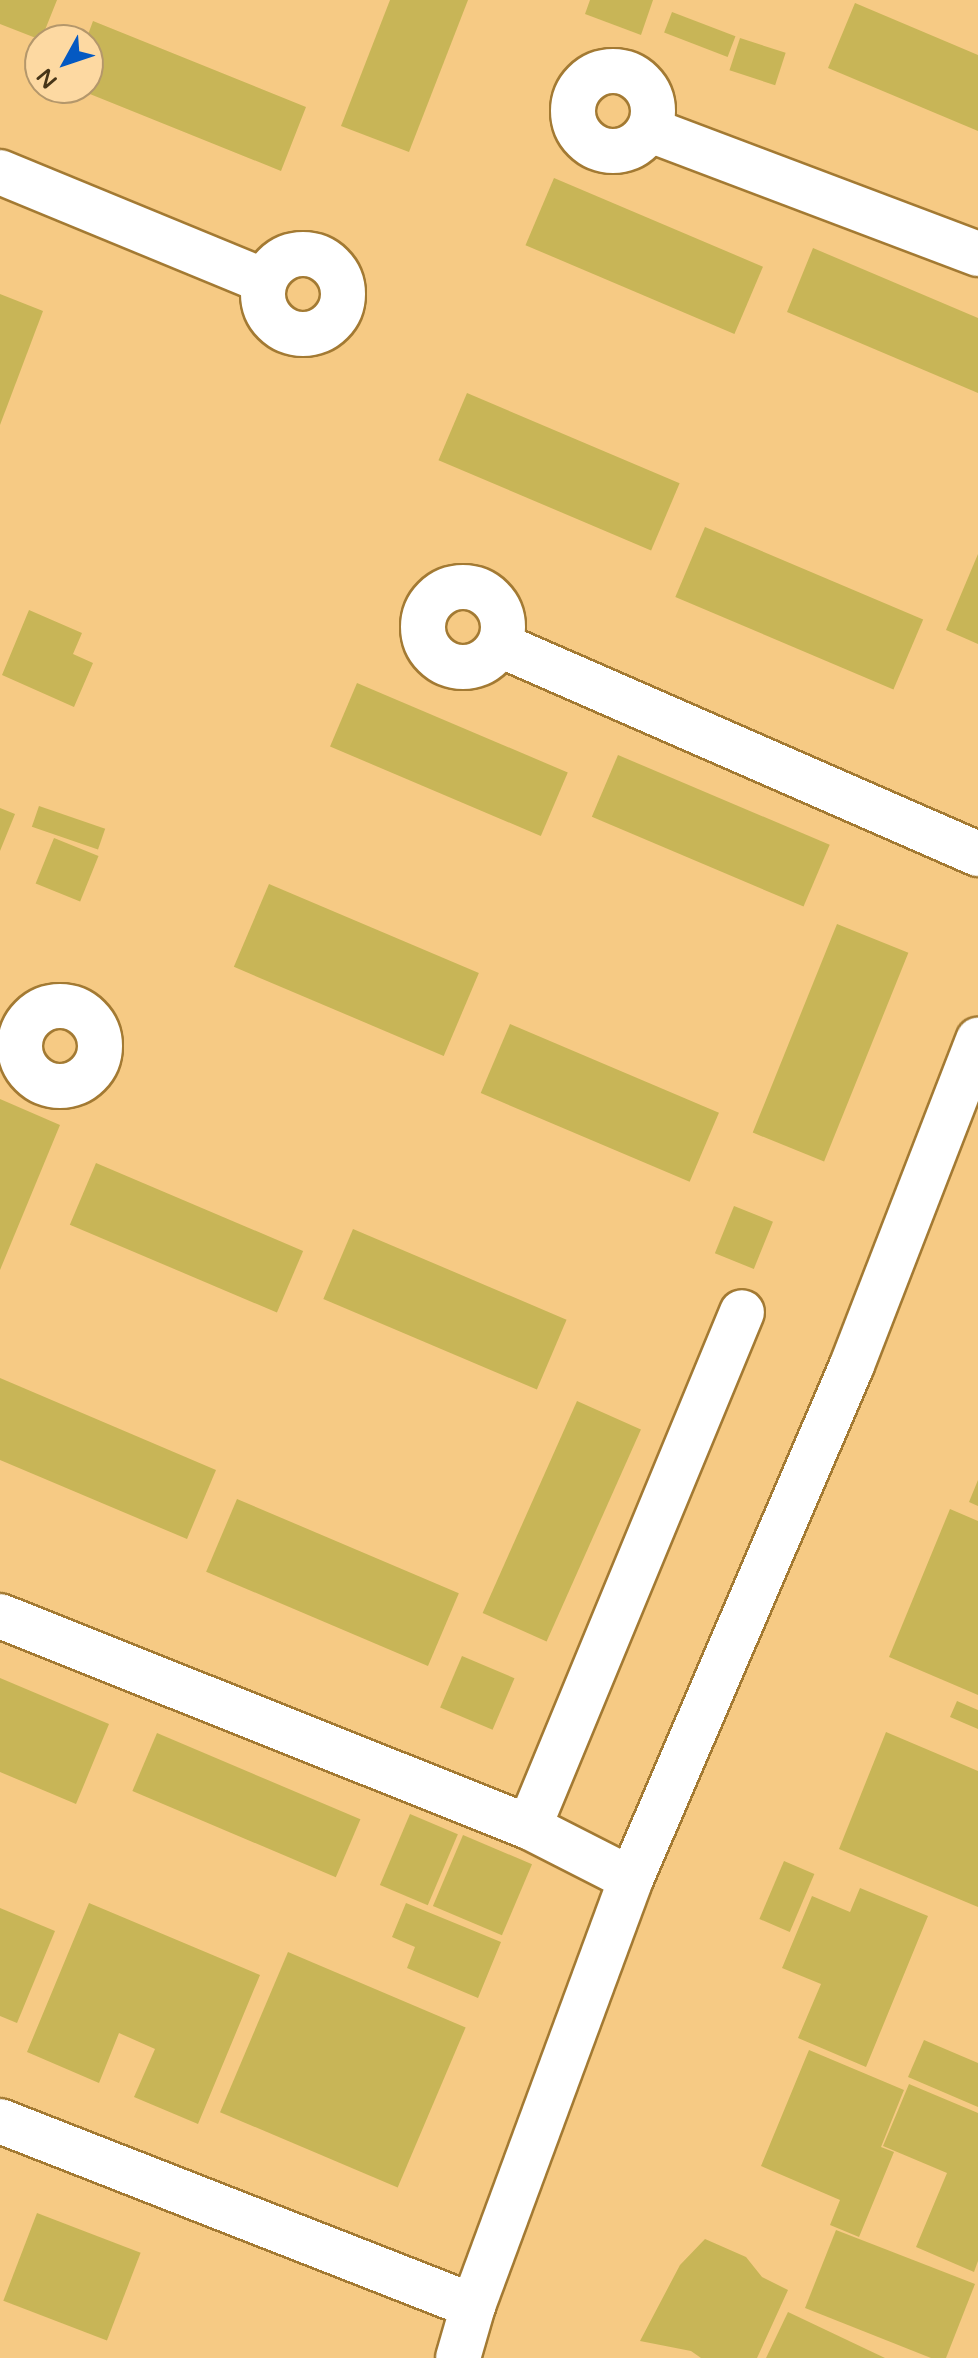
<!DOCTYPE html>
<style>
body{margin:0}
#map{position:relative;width:978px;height:2358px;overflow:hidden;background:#f6ca84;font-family:"Varela Round",sans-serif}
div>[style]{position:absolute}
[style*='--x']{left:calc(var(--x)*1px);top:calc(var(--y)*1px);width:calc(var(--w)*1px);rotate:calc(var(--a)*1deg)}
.building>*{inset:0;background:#c8b557;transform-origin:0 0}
.roads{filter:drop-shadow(2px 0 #a37a33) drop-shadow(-2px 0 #a37a33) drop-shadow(0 2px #a37a33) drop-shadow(0 -2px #a37a33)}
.minor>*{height:44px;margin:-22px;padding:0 22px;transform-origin:22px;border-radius:22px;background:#fff}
.minor>.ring{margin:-22px;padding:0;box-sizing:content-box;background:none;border:44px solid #fff;border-radius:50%}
span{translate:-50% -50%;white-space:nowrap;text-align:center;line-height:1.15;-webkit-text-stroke:6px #fdd9a2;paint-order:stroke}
.north{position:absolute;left:24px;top:24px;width:80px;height:80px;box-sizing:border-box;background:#fdd9a2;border:2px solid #b4976b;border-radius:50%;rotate:230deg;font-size:22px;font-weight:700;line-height:32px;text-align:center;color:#473518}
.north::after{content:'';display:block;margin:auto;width:28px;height:36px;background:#0459c2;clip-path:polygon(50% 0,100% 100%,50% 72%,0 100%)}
</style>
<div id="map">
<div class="building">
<i style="clip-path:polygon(0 0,57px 0,41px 40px,0 24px)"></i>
<i style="clip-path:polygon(390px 0,468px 0,409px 152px,341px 126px)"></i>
<i style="clip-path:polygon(590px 0,653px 0,641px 35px,585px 14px)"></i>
<i style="clip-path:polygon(855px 3px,978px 55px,978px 131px,828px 68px)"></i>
<i style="left:672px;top:12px;width:68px;height:22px;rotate:21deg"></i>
<i style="clip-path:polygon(93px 21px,306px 107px,281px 171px,75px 88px,88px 88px,86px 40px)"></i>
<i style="left:740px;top:38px;width:48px;height:34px;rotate:18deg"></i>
<i style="left:554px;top:178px;width:227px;height:73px;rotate:23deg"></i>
<i style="clip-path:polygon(813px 248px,978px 318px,978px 393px,787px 312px)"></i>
<i style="clip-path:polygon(0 294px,43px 311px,0 425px)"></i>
<i style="left:467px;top:393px;width:231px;height:73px;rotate:23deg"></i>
<i style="left:705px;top:527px;width:237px;height:76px;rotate:23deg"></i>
<i style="clip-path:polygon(978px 554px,978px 644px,946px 630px)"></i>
<i style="clip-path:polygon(29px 610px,82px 633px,73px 654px,93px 663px,74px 707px,2px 675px)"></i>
<i style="left:357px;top:683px;width:229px;height:69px;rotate:23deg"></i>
<i style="left:618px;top:755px;width:230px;height:67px;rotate:23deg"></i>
<i style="left:39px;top:806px;width:70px;height:22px;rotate:19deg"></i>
<i style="clip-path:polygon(0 808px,15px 814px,0 851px)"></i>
<i style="left:54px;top:838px;width:48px;height:49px;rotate:22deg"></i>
<i style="left:269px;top:884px;width:228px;height:90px;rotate:23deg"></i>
<i style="left:837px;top:924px;width:77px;height:225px;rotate:22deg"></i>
<i style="left:510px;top:1024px;width:227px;height:75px;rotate:23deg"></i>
<i style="clip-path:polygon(0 1099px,60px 1125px,0 1270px)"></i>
<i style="left:96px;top:1163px;width:225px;height:67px;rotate:23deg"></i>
<i style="left:734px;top:1206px;width:42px;height:51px;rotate:22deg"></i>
<i style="left:353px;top:1229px;width:232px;height:76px;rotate:23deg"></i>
<i style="clip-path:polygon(0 1378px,216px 1470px,187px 1539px,0 1460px)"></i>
<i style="left:577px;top:1401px;width:70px;height:232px;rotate:24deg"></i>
<i style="clip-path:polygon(978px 1480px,978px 1506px,969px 1502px)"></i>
<i style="left:237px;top:1499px;width:241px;height:79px;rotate:23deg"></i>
<i style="clip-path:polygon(950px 1509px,978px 1521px,978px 1695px,889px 1657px)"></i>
<i style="left:462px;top:1656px;width:57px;height:56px;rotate:23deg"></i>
<i style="clip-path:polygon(0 1678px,109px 1724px,76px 1804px,0 1772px)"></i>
<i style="clip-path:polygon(957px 1701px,978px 1710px,978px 1729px,950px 1717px)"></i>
<i style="clip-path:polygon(886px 1732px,978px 1771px,978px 1907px,839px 1849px)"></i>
<i style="left:157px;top:1733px;width:221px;height:63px;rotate:23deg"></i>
<i style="left:410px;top:1814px;width:52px;height:77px;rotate:23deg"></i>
<i style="left:463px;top:1835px;width:75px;height:77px;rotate:23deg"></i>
<i style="left:784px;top:1861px;width:33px;height:63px;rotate:23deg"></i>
<i style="clip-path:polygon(860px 1888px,928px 1916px,866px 2067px,798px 2038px,821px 1984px,782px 1968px,812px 1896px,850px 1912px)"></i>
<i style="clip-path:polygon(89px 1903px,260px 1975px,198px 2124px,134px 2097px,155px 2049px,119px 2033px,99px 2083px,27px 2052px)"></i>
<i style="clip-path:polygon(406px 1903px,501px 1942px,478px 1998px,407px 1968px,415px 1947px,392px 1937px)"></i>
<i style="clip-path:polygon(0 1908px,55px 1931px,17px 2023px,0 2016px)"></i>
<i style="left:288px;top:1952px;width:193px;height:174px;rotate:23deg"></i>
<i style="clip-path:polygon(924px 2040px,978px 2063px,978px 2107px,908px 2077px)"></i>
<i style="clip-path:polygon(809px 2050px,904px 2090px,881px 2147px,894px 2152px,859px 2237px,830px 2225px,840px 2200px,761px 2166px)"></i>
<i style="clip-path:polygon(909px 2084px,978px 2113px,978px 2261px,974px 2272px,916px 2247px,947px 2173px,883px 2146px)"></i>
<i style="left:37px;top:2213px;width:111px;height:94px;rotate:21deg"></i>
<i style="clip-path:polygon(836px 2230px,975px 2284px,946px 2358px,931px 2358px,805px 2308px)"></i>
<i style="clip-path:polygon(705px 2239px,746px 2257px,762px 2277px,788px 2290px,757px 2358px,701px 2358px,691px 2351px,640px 2341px,680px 2265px)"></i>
<i style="clip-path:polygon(788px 2312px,885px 2358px,766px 2358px)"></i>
</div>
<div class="roads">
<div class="minor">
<i class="ring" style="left:573px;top:71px;width:36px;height:36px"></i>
<i style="--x:650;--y:130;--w:351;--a:20.7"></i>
<i style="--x:0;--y:172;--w:286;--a:22.4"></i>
<i class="ring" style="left:263px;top:254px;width:36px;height:36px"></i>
<i class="ring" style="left:423px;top:587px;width:36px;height:36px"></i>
<i style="--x:500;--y:645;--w:522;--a:23.62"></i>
<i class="ring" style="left:20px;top:1006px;width:36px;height:36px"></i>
<i style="--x:0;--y:1616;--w:570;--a:21.75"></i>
<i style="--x:529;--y:1827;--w:114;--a:27"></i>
<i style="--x:529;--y:1827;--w:557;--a:-67.53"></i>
<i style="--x:0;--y:2121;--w:508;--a:21.36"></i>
<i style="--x:458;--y:2358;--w:54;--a:-73.9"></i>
<i style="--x:473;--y:2306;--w:455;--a:-69.7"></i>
<i style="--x:631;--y:1879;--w:559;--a:-66.73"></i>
<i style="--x:852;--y:1365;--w:349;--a:-68.8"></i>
</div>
</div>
<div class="north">N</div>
</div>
